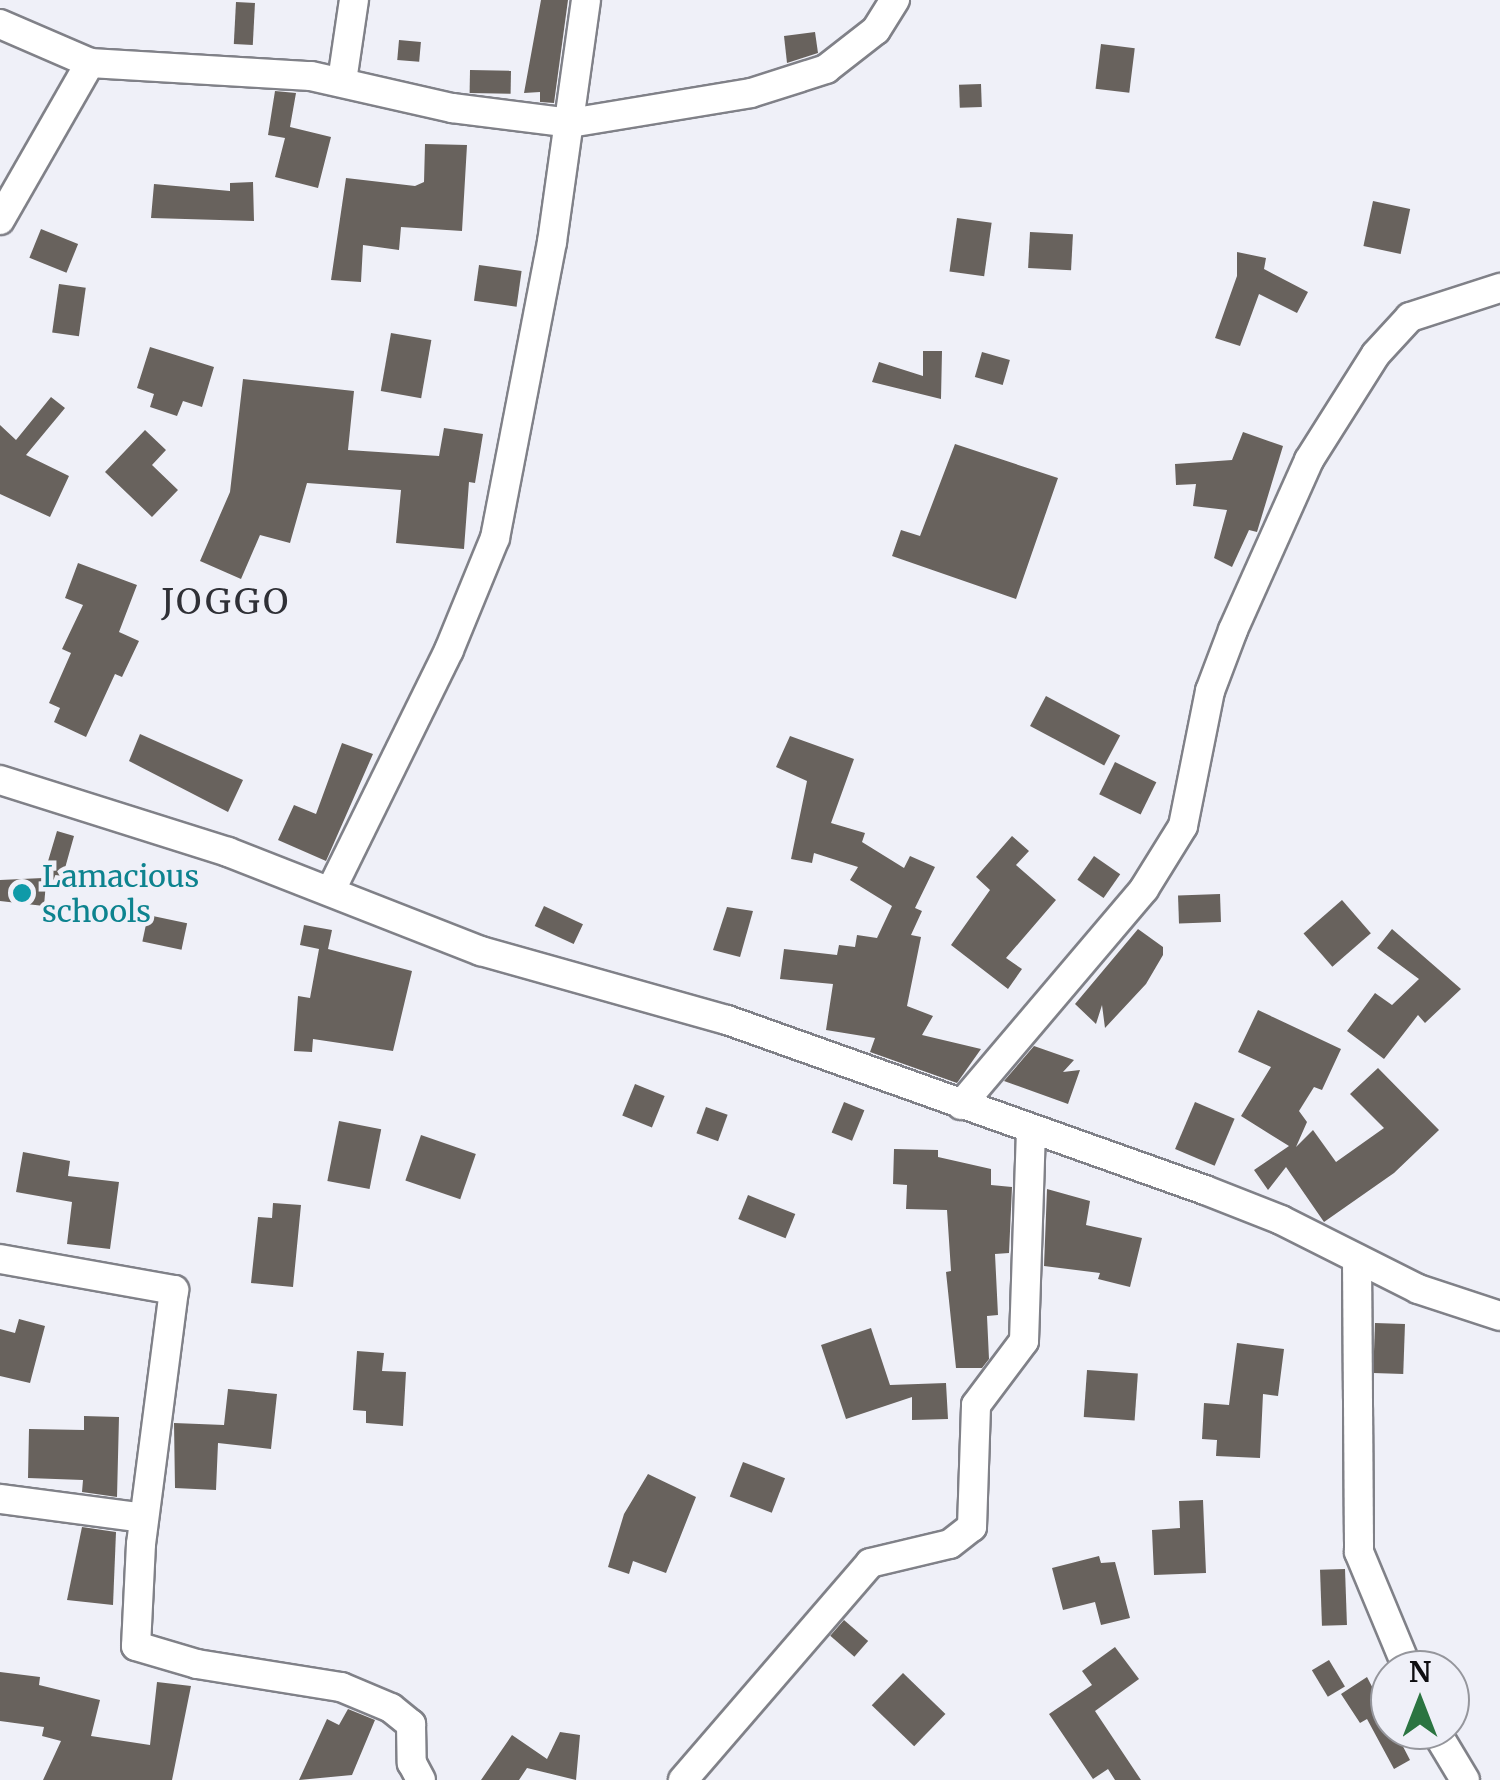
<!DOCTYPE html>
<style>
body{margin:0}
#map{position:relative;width:1500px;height:1780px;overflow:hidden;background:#eff0f8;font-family:Merriweather,serif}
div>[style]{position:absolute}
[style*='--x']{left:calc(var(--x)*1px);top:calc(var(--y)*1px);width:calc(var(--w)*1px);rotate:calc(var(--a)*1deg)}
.building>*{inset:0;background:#68625d;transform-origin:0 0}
.roads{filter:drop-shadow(2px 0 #808188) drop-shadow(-2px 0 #808188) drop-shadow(0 2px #808188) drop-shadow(0 -2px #808188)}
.street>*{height:28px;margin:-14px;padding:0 14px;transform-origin:14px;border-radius:14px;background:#fff}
.dots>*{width:28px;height:28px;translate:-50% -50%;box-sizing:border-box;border:5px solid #eff0f8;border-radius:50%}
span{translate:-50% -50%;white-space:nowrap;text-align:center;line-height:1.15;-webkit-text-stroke:9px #eff0f8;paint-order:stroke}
.culture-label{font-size:30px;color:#0d838f}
.left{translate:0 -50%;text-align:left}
.quarter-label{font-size:35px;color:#2f3036;letter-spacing:2.5px}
.north{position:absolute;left:1370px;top:1650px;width:100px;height:100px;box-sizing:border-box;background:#eff0f8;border:2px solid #95969c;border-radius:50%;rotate:0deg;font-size:28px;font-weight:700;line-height:40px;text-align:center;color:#0e0e11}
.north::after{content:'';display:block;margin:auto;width:35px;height:45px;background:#2b7441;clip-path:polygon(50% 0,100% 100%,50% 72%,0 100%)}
</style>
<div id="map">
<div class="building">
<i style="clip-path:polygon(541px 0,568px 0,554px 103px,540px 102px,540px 92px,524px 93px)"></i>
<i style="left:236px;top:2px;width:19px;height:42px;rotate:3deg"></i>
<i style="clip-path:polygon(815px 32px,818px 53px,787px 63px,784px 36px)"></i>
<i style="left:399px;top:40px;width:22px;height:20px;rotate:5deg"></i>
<i style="left:1101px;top:44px;width:34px;height:45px;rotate:7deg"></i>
<i style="left:470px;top:70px;width:41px;height:23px;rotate:1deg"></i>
<i style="left:981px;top:84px;width:23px;height:22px;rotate:88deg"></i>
<i style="clip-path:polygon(275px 91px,296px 93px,290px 127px,331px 137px,318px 188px,275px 177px,285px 138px,268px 135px)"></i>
<i style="clip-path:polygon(425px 144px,467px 145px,462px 231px,401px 227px,399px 250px,363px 245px,361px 282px,331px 280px,346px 178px,415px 186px,424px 182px)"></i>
<i style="clip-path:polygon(253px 182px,254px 221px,151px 218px,154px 184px,230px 191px,230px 183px)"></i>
<i style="left:1373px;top:201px;width:38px;height:46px;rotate:12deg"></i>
<i style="left:957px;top:218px;width:35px;height:54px;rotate:8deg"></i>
<i style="left:41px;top:229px;width:40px;height:31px;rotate:22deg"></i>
<i style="left:1030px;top:232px;width:43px;height:36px;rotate:3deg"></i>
<i style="clip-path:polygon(1237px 252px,1266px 258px,1264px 269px,1308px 292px,1297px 313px,1259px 294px,1240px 346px,1215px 338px,1237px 276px)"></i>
<i style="left:479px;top:265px;width:43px;height:36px;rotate:8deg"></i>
<i style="left:59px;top:284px;width:27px;height:49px;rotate:8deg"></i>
<i style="left:391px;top:333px;width:41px;height:59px;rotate:10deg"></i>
<i style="clip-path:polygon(150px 347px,214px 367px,202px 407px,183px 401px,177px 416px,150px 407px,154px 394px,137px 388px)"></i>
<i style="clip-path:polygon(923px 351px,942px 351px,941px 399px,872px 382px,879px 362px,923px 376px)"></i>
<i style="left:982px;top:352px;width:29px;height:26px;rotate:16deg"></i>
<i style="clip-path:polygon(243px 379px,354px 391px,348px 450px,439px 456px,444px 428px,483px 434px,475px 483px,469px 482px,464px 549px,396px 543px,401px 490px,307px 483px,290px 543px,260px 535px,241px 579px,200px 561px,230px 492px)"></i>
<i style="clip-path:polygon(51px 397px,65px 408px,26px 455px,69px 476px,50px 517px,0 494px,0 425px,16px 440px)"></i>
<i style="clip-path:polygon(145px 430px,166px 450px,152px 465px,178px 490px,152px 517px,105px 472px)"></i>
<i style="clip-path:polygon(1243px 432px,1283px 446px,1257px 532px,1249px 530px,1232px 567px,1214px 558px,1227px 510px,1193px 506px,1196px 484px,1176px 485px,1175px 464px,1232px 460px)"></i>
<i style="clip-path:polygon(955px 444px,1058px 478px,1016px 599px,892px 556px,901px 530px,920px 536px)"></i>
<i style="clip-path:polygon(78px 563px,137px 585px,119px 632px,139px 641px,122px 677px,115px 674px,86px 737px,54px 722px,60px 708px,49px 703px,71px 653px,62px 649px,83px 605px,65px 598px)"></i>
<i style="left:1046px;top:696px;width:84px;height:34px;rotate:28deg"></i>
<i style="clip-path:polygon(140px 734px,243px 780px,228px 812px,129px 761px)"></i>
<i style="clip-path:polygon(790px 736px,854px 759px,831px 823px,865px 833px,862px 842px,904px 868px,910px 856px,935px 867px,915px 908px,922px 911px,911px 935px,921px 937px,907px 1006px,933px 1016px,922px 1035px,981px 1049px,957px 1083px,870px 1052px,875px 1038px,826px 1030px,833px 984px,780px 979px,784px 949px,837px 955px,839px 945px,855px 947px,857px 935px,877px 938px,892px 906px,850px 880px,858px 867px,814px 853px,812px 863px,791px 859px,807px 781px,776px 767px)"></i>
<i style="clip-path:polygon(342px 743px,373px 754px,326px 861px,278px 840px,294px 805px,316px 814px)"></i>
<i style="left:1115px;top:762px;width:46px;height:36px;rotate:26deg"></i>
<i style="clip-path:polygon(57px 831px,74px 836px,60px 886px,46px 882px,44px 906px,0 901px,0 880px,43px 878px)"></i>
<i style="clip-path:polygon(1012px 836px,1029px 851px,1016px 865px,1056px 900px,1006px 958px,1022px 969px,1008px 989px,951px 945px,990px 890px,976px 877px)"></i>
<i style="left:1094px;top:856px;width:32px;height:29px;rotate:35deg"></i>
<i style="left:1220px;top:894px;width:28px;height:42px;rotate:88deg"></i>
<i style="left:1342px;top:900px;width:44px;height:51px;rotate:49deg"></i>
<i style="left:544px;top:906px;width:43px;height:22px;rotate:25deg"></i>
<i style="clip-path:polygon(727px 907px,753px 911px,740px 957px,713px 950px)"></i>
<i style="left:148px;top:915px;width:40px;height:27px;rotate:12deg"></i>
<i style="clip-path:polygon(304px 925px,332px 930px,328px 949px,412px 971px,393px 1051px,313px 1039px,312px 1052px,294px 1051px,298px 996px,310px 998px,319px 949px,300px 945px)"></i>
<i style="clip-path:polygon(1138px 929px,1163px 947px,1163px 955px,1146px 984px,1105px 1028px,1102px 1005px,1096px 1024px,1075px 1004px)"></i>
<i style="clip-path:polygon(1392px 929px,1461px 989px,1425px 1023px,1418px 1015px,1384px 1059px,1347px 1031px,1375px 993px,1392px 1005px,1419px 979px,1377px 948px)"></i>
<i style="clip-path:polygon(1258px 1010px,1341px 1049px,1322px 1090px,1314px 1087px,1299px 1111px,1307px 1122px,1296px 1147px,1313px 1130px,1336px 1162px,1384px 1128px,1350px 1094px,1378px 1068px,1439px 1130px,1394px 1173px,1324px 1222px,1286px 1167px,1268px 1190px,1254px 1170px,1289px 1146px,1241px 1116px,1271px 1067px,1238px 1052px)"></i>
<i style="clip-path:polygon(1034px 1046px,1074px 1060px,1063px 1072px,1080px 1070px,1068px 1104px,1004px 1081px)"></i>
<i style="left:635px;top:1084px;width:32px;height:34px;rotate:22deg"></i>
<i style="left:844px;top:1102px;width:22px;height:33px;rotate:22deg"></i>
<i style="left:1195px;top:1102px;width:43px;height:51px;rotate:23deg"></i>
<i style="left:706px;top:1107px;width:23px;height:28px;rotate:20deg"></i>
<i style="left:339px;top:1121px;width:43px;height:61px;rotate:11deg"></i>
<i style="left:421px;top:1135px;width:58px;height:48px;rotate:19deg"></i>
<i style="clip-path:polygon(894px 1149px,938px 1150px,938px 1157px,991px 1169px,991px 1185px,1012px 1187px,1009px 1253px,995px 1254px,998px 1315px,987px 1316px,989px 1359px,982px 1368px,956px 1368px,946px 1272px,951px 1271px,947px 1210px,906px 1209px,907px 1185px,893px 1184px)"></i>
<i style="clip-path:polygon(23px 1152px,70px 1161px,68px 1176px,119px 1182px,110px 1249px,67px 1244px,72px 1202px,16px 1192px)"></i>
<i style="clip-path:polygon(1047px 1189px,1090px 1201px,1086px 1225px,1142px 1238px,1130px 1287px,1098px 1279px,1100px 1273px,1044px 1266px)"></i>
<i style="left:748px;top:1195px;width:51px;height:26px;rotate:22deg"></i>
<i style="clip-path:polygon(273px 1203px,301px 1205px,293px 1287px,251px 1283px,258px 1217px,272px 1218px)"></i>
<i style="clip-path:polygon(19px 1319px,45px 1326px,30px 1383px,0 1376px,0 1329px,15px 1333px)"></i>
<i style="left:1375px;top:1323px;width:30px;height:50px;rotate:2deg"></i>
<i style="clip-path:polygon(871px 1328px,890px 1385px,946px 1383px,948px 1419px,912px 1420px,912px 1397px,846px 1419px,821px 1345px)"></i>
<i style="clip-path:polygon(1237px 1343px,1284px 1349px,1278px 1396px,1263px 1394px,1260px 1458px,1216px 1456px,1217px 1440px,1202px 1439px,1204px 1403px,1229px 1405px)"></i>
<i style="clip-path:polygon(357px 1351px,384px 1353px,382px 1371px,406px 1372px,403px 1426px,366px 1423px,366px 1411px,353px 1410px)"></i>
<i style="left:1087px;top:1370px;width:51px;height:47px;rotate:4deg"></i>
<i style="clip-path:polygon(228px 1389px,277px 1394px,271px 1449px,218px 1443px,216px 1490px,175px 1488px,174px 1423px,224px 1425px)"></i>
<i style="clip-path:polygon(84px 1416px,119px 1417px,117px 1497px,82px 1492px,83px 1480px,28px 1478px,29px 1429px,84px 1430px)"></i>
<i style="left:743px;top:1462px;width:45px;height:37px;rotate:21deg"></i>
<i style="clip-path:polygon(648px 1474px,696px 1497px,666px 1573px,633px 1561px,629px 1574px,608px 1567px,624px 1514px)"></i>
<i style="clip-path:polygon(1203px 1500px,1206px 1573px,1154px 1575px,1152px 1530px,1180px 1528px,1179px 1501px)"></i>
<i style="clip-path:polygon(82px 1527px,116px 1532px,113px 1605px,67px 1600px)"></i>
<i style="clip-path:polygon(1099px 1556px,1101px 1563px,1115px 1562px,1130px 1618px,1101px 1625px,1095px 1602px,1063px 1610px,1052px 1568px)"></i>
<i style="left:1345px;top:1569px;width:56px;height:25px;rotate:88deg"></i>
<i style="left:844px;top:1620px;width:32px;height:21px;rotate:41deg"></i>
<i style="clip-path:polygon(1115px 1647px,1139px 1679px,1095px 1711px,1141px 1780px,1115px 1780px,1108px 1769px,1093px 1779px,1049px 1714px,1092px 1685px,1082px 1671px)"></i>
<i style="left:1329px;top:1660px;width:31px;height:20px;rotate:59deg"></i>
<i style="clip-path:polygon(0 1672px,40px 1677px,39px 1685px,100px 1700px,91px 1736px,150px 1745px,157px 1682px,191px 1686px,172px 1780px,43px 1780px,61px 1741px,42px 1736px,44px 1727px,0 1721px)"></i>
<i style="left:903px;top:1673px;width:59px;height:45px;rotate:44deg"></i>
<i style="clip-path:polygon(1367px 1677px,1410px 1760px,1394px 1769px,1367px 1719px,1360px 1723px,1341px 1694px)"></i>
<i style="clip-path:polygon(348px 1709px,375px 1720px,352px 1775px,299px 1780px,327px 1719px,339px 1725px)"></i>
<i style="clip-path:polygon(560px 1732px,580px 1735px,576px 1780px,527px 1768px,519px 1780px,481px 1780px,512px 1735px,547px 1759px)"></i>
</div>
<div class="roads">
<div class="street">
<i style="--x:0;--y:24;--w:98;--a:23.4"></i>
<i style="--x:90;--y:63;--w:221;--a:3.4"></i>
<i style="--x:311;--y:76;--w:145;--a:12.8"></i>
<i style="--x:452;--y:108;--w:119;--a:7.2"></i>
<i style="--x:570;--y:123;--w:183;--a:-9.4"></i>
<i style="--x:751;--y:93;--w:79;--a:-17.7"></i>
<i style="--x:826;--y:69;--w:63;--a:-38"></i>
<i style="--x:876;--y:30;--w:36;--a:-58"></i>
<i style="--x:342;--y:81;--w:82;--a:-81.6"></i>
<i style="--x:0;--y:220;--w:181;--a:-60.2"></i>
<i style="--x:0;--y:780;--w:239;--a:17.5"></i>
<i style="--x:228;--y:852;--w:272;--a:21.4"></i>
<i style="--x:481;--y:951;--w:255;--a:15.7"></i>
<i style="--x:727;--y:1020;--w:507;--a:19.58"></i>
<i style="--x:1205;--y:1190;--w:82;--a:21.5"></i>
<i style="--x:1281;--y:1220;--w:153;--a:26.7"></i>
<i style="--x:1418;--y:1289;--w:86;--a:18.2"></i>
<i style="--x:331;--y:890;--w:267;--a:-63.8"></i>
<i style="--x:449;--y:650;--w:121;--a:-67.7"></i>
<i style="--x:495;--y:538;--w:301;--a:-79.1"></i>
<i style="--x:552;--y:242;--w:244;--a:-82"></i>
<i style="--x:961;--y:1105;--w:283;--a:-49.7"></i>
<i style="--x:1144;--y:889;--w:74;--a:-58.2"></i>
<i style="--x:1183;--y:826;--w:138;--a:-78.7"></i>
<i style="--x:1210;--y:691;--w:65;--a:-69.3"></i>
<i style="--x:1233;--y:630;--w:186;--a:-65.9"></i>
<i style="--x:1309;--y:460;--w:125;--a:-57.7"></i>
<i style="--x:1376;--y:354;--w:50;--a:-47.4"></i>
<i style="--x:1410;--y:317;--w:95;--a:-17.9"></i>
<i style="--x:0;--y:1259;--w:177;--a:10.1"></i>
<i style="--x:174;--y:1290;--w:256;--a:97.4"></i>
<i style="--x:141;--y:1544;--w:102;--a:92.8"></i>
<i style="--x:136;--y:1646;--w:64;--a:16.4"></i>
<i style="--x:197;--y:1664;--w:146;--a:9.1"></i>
<i style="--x:341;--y:1687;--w:54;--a:22.8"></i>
<i style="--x:391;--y:1708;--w:26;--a:39"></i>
<i style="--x:411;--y:1724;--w:39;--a:89"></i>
<i style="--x:412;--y:1763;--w:19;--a:62"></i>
<i style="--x:1357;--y:1259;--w:293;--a:89.6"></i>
<i style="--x:1359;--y:1552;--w:128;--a:67.4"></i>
<i style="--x:0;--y:1499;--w:145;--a:7.5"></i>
<i style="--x:1435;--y:1730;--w:58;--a:59"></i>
<i style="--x:683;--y:1780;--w:286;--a:-49.2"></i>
<i style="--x:870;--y:1563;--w:82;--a:-13.4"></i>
<i style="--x:950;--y:1544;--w:28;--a:-38"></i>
<i style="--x:972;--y:1527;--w:122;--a:-88.1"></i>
<i style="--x:976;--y:1405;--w:80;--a:-53.1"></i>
<i style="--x:1024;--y:1341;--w:209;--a:-88.1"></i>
</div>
</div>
<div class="dots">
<i style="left:22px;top:893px;background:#0f9aa8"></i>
</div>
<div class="culture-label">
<span class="left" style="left:42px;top:893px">Lamacious<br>schools</span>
</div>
<div class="quarter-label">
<span style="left:226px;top:602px">JOGGO</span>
</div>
<div class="north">N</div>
</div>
